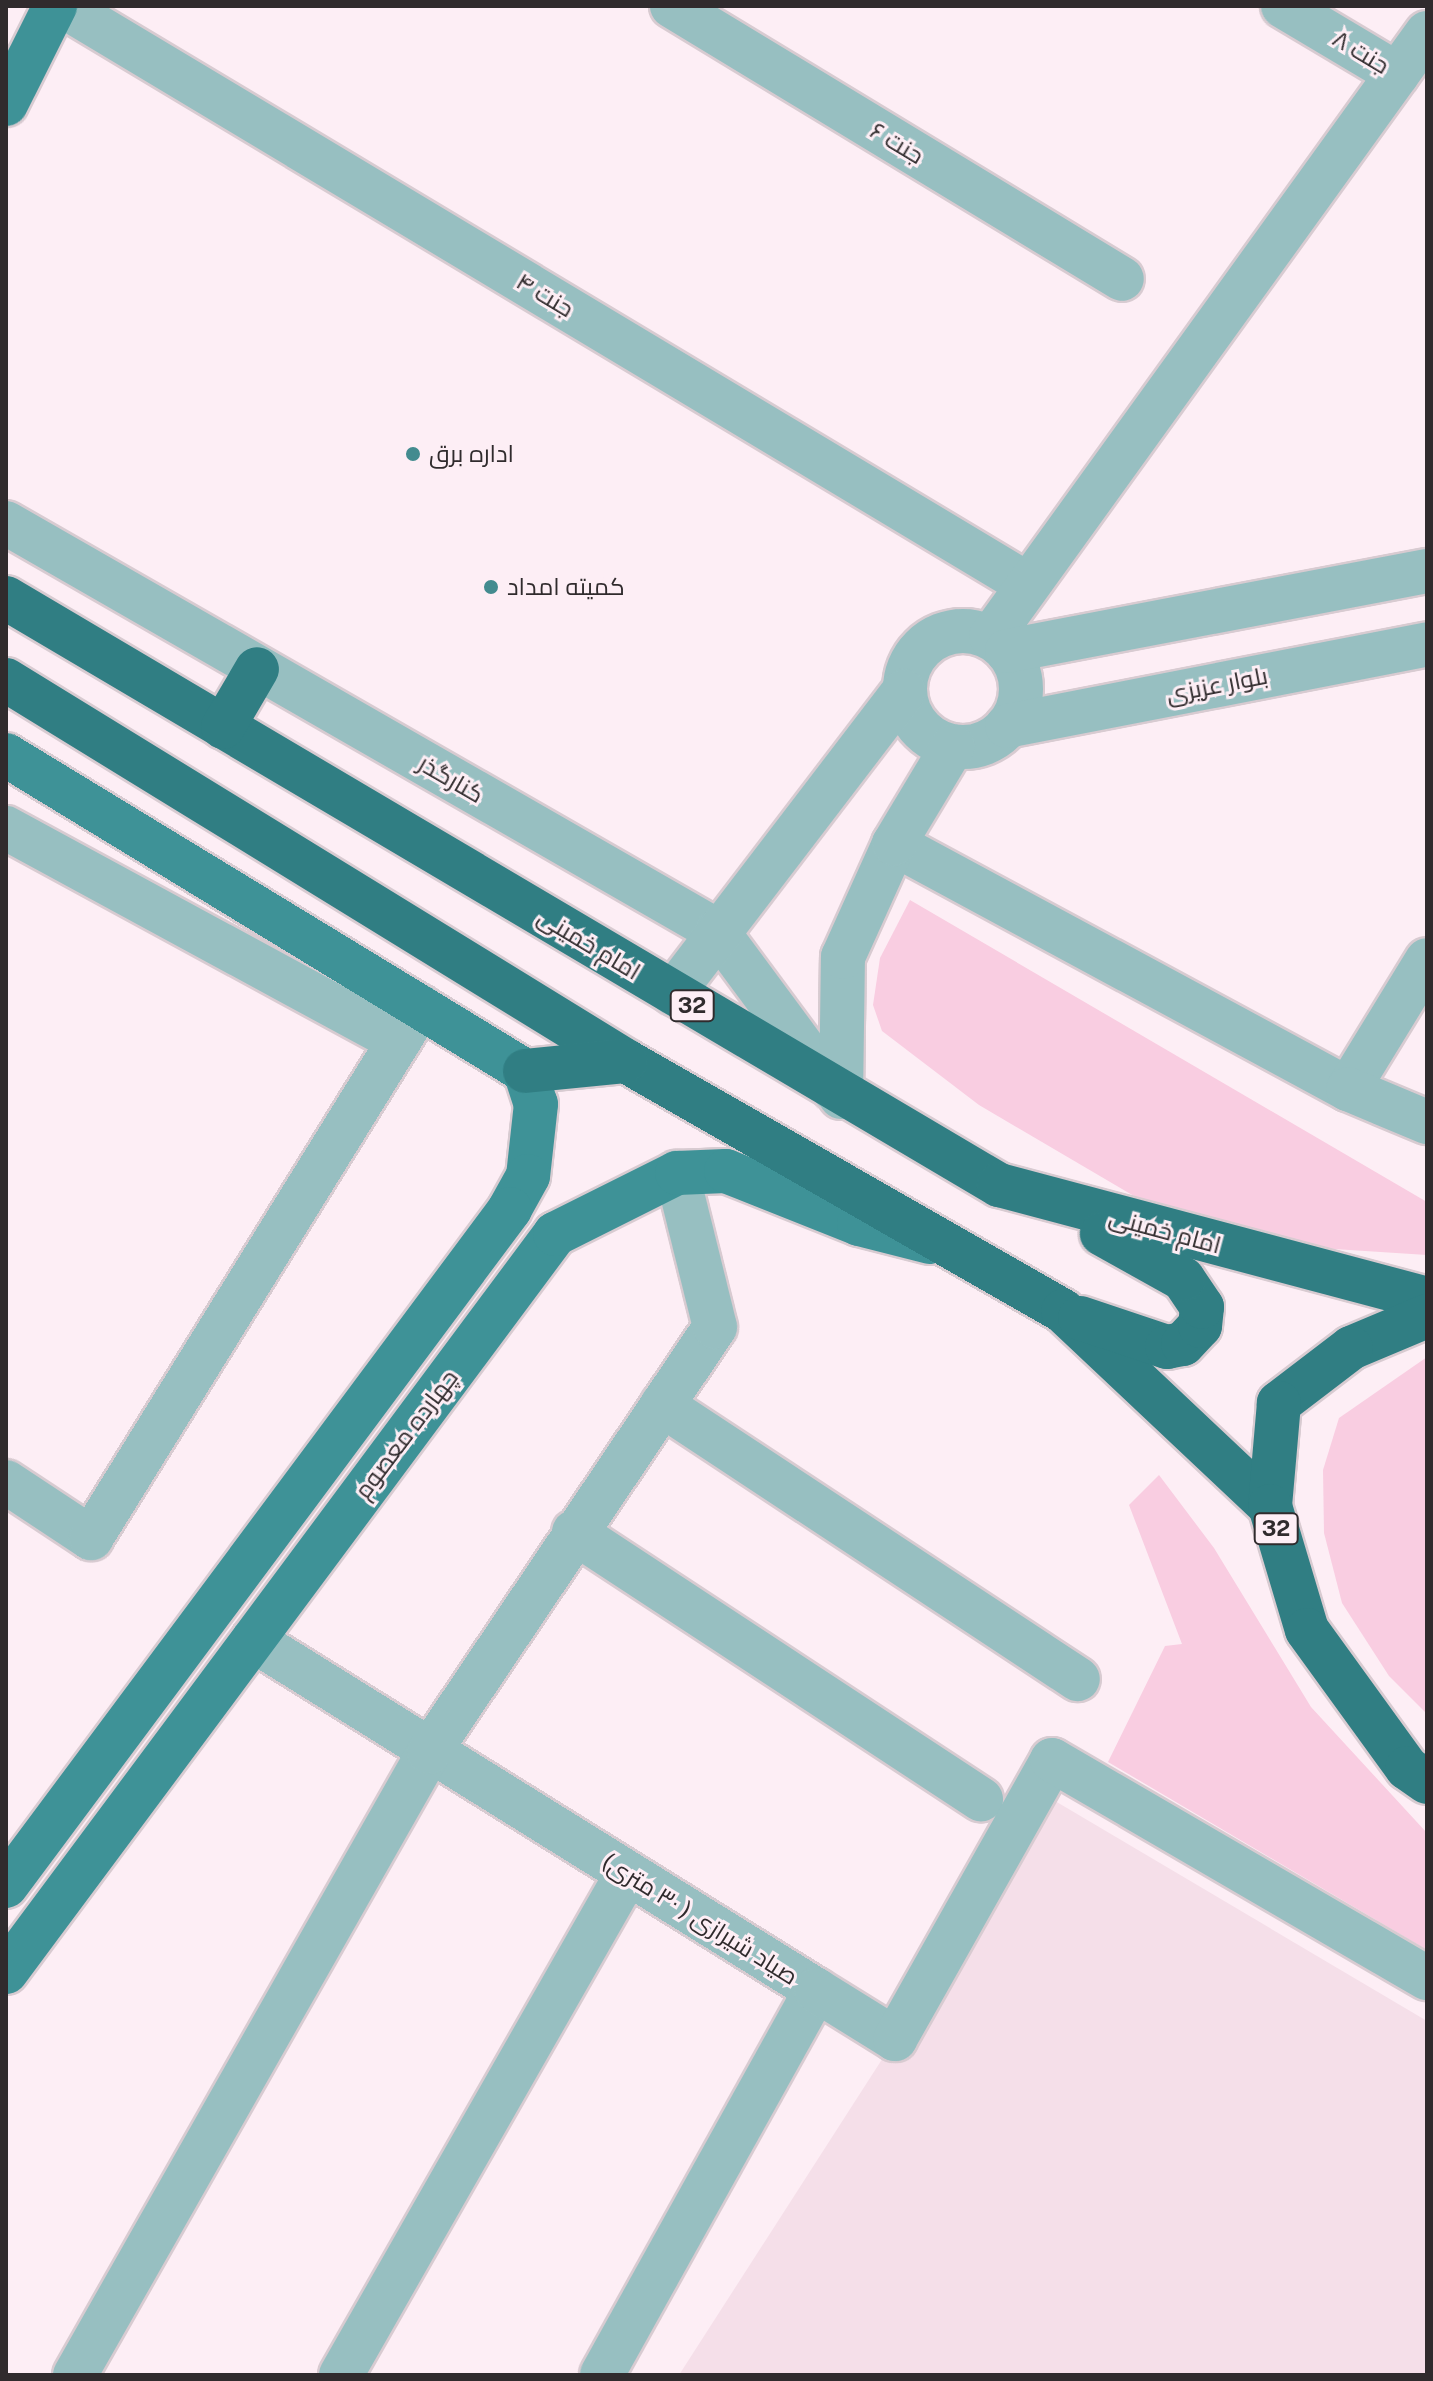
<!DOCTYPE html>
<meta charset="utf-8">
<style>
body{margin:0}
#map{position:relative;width:1433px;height:2381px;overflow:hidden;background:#fdeef5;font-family:"Public Sans",Cairo,sans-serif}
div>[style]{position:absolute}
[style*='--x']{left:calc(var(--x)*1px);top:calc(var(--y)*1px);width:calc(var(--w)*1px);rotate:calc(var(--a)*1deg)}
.built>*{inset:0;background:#f5dfe9}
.green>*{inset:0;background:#f9cde1}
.roads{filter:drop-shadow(2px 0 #d8cbd1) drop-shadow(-2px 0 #d8cbd1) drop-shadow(0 2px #d8cbd1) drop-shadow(0 -2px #d8cbd1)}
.minor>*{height:44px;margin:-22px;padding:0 22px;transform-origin:22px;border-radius:22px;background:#97bfc1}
.minor>.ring{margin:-22px;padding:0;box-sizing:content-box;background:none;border:44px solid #97bfc1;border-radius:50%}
.major>*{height:44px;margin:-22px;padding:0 22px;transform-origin:22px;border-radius:22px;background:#3e9297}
.highway>*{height:44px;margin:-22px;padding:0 22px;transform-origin:22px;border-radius:22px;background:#307e83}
.dots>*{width:22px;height:22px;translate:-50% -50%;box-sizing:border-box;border:4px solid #fdeef5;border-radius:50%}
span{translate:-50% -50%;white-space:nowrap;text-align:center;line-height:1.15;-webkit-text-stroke:6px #fdeef5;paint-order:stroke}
.shield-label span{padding:2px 6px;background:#fdeef5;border:2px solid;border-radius:6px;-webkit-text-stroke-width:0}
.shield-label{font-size:22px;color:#302b2d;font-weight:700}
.street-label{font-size:24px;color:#302b2d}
.poi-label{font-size:24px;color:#302b2d}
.left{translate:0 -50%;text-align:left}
.frame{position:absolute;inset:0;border:8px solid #302b2d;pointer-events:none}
</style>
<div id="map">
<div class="built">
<i style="clip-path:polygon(1050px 1798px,1427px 2021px,1427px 2375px,679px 2375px)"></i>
</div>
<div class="green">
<i style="clip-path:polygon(910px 900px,1427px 1202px,1427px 1255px,1303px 1247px,1168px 1216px,979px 1105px,882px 1031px,873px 1005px,880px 958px)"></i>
<i style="clip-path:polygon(1427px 1357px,1427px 1714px,1389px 1676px,1342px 1603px,1324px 1533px,1323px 1470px,1339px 1418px)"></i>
<i style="clip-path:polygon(1159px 1475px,1214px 1548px,1311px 1707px,1427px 1833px,1427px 1950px,1108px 1762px,1165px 1646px,1182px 1644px,1129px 1505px)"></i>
</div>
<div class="roads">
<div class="minor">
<i style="--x:63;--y:6;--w:1124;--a:30.95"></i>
<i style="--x:672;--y:6;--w:526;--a:31.24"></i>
<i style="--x:1283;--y:6;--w:133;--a:30.8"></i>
<i style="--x:6;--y:523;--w:820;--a:29.85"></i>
<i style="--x:717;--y:931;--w:197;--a:53.5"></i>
<i class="ring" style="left:905px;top:631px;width:72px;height:72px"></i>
<i style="--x:991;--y:637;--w:745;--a:-54.18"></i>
<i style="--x:1007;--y:651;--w:428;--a:-10.8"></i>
<i style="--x:1007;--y:726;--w:428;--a:-11"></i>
<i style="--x:6;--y:828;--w:447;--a:28.5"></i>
<i style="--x:894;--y:844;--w:516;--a:28.35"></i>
<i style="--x:1348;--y:1089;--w:151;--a:-58.5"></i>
<i style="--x:673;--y:993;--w:380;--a:-52.6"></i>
<i style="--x:1348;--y:1089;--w:86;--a:22.7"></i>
<i style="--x:841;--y:1097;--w:140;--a:-89.2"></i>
<i style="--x:843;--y:957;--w:124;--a:-65.7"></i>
<i style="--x:894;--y:844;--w:114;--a:-59"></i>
<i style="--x:662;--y:1405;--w:498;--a:33.4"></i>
<i style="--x:6;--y:1482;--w:102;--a:33.4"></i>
<i style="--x:91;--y:1538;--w:625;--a:-58.22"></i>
<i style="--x:574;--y:1532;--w:487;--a:33.3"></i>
<i style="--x:253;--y:1640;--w:663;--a:31.87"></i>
<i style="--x:816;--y:1990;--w:440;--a:119.1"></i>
<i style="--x:816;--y:1990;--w:93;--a:31.8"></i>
<i style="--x:895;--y:2039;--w:320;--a:-60.6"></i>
<i style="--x:1052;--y:1760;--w:434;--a:30.2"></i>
<i style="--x:75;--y:2375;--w:717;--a:-60.39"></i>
<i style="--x:429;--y:1752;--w:512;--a:-56.06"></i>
<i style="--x:715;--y:1327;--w:159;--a:-103.9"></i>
<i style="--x:341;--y:2375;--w:577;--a:-60.28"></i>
</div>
<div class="major">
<i style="--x:6;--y:104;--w:110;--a:-63.4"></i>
<i style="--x:6;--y:755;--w:608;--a:31.34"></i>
<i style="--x:525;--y:1071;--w:35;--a:72"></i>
<i style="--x:536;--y:1104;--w:72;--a:96.3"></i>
<i style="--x:528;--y:1176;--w:38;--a:119"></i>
<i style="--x:510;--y:1209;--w:844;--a:126.67"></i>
<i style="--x:6;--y:1972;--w:920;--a:-53.35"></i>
<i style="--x:555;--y:1234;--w:136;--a:-26.6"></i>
<i style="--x:677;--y:1173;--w:49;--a:-2.3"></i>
<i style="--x:726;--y:1171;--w:143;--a:21.7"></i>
<i style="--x:859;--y:1224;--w:73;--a:14.2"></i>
</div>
<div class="highway">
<i style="--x:6;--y:598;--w:1154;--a:30.59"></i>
<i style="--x:999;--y:1185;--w:443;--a:14.9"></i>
<i style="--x:6;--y:680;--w:728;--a:31.57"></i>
<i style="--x:626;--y:1061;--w:503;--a:29.77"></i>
<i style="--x:1063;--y:1311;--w:284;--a:43.3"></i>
<i style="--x:223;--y:727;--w:67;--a:-59.6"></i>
<i style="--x:525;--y:1071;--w:101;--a:-5.7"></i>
<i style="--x:1427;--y:1316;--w:82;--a:157.2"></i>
<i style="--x:1351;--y:1348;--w:91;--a:142.6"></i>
<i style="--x:1279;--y:1403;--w:103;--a:95"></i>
<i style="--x:1270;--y:1506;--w:129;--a:73.4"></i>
<i style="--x:1307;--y:1630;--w:170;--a:54.1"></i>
<i style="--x:1407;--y:1768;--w:24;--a:35"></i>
<i style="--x:1080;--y:1318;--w:92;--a:18.4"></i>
<i style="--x:1167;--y:1347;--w:16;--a:-11"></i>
<i style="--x:1183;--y:1344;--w:25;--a:-47"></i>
<i style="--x:1200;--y:1326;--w:19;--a:-84"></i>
<i style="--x:1202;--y:1307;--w:34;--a:-124"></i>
<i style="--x:1183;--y:1279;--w:93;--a:-150.9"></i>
</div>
</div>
<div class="dots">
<i style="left:413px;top:454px;background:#438b8f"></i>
<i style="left:491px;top:587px;background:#438b8f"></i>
</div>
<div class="shield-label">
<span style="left:692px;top:1006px">32</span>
<span style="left:1276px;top:1529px">32</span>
</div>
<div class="street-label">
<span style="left:1361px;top:52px;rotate:31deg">جنت ۸</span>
<span style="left:897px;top:143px;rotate:31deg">جنت ۶</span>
<span style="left:545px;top:295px;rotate:31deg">جنت ۴</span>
<span style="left:1217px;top:685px;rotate:-11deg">بلوار عزیزی</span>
<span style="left:451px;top:779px;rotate:30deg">کنارگذر</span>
<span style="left:589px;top:944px;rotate:31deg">امام خمینی</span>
<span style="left:1165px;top:1231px;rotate:15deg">امام خمینی</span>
<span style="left:406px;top:1434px;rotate:-53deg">چهارده معصوم</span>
<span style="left:700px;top:1919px;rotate:32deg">صیاد شیرازی ( ۳۰ متری)</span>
</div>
<div class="poi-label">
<span class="left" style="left:429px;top:454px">اداره برق</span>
<span class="left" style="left:507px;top:587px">کمیته امداد</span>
</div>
<div class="frame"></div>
</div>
